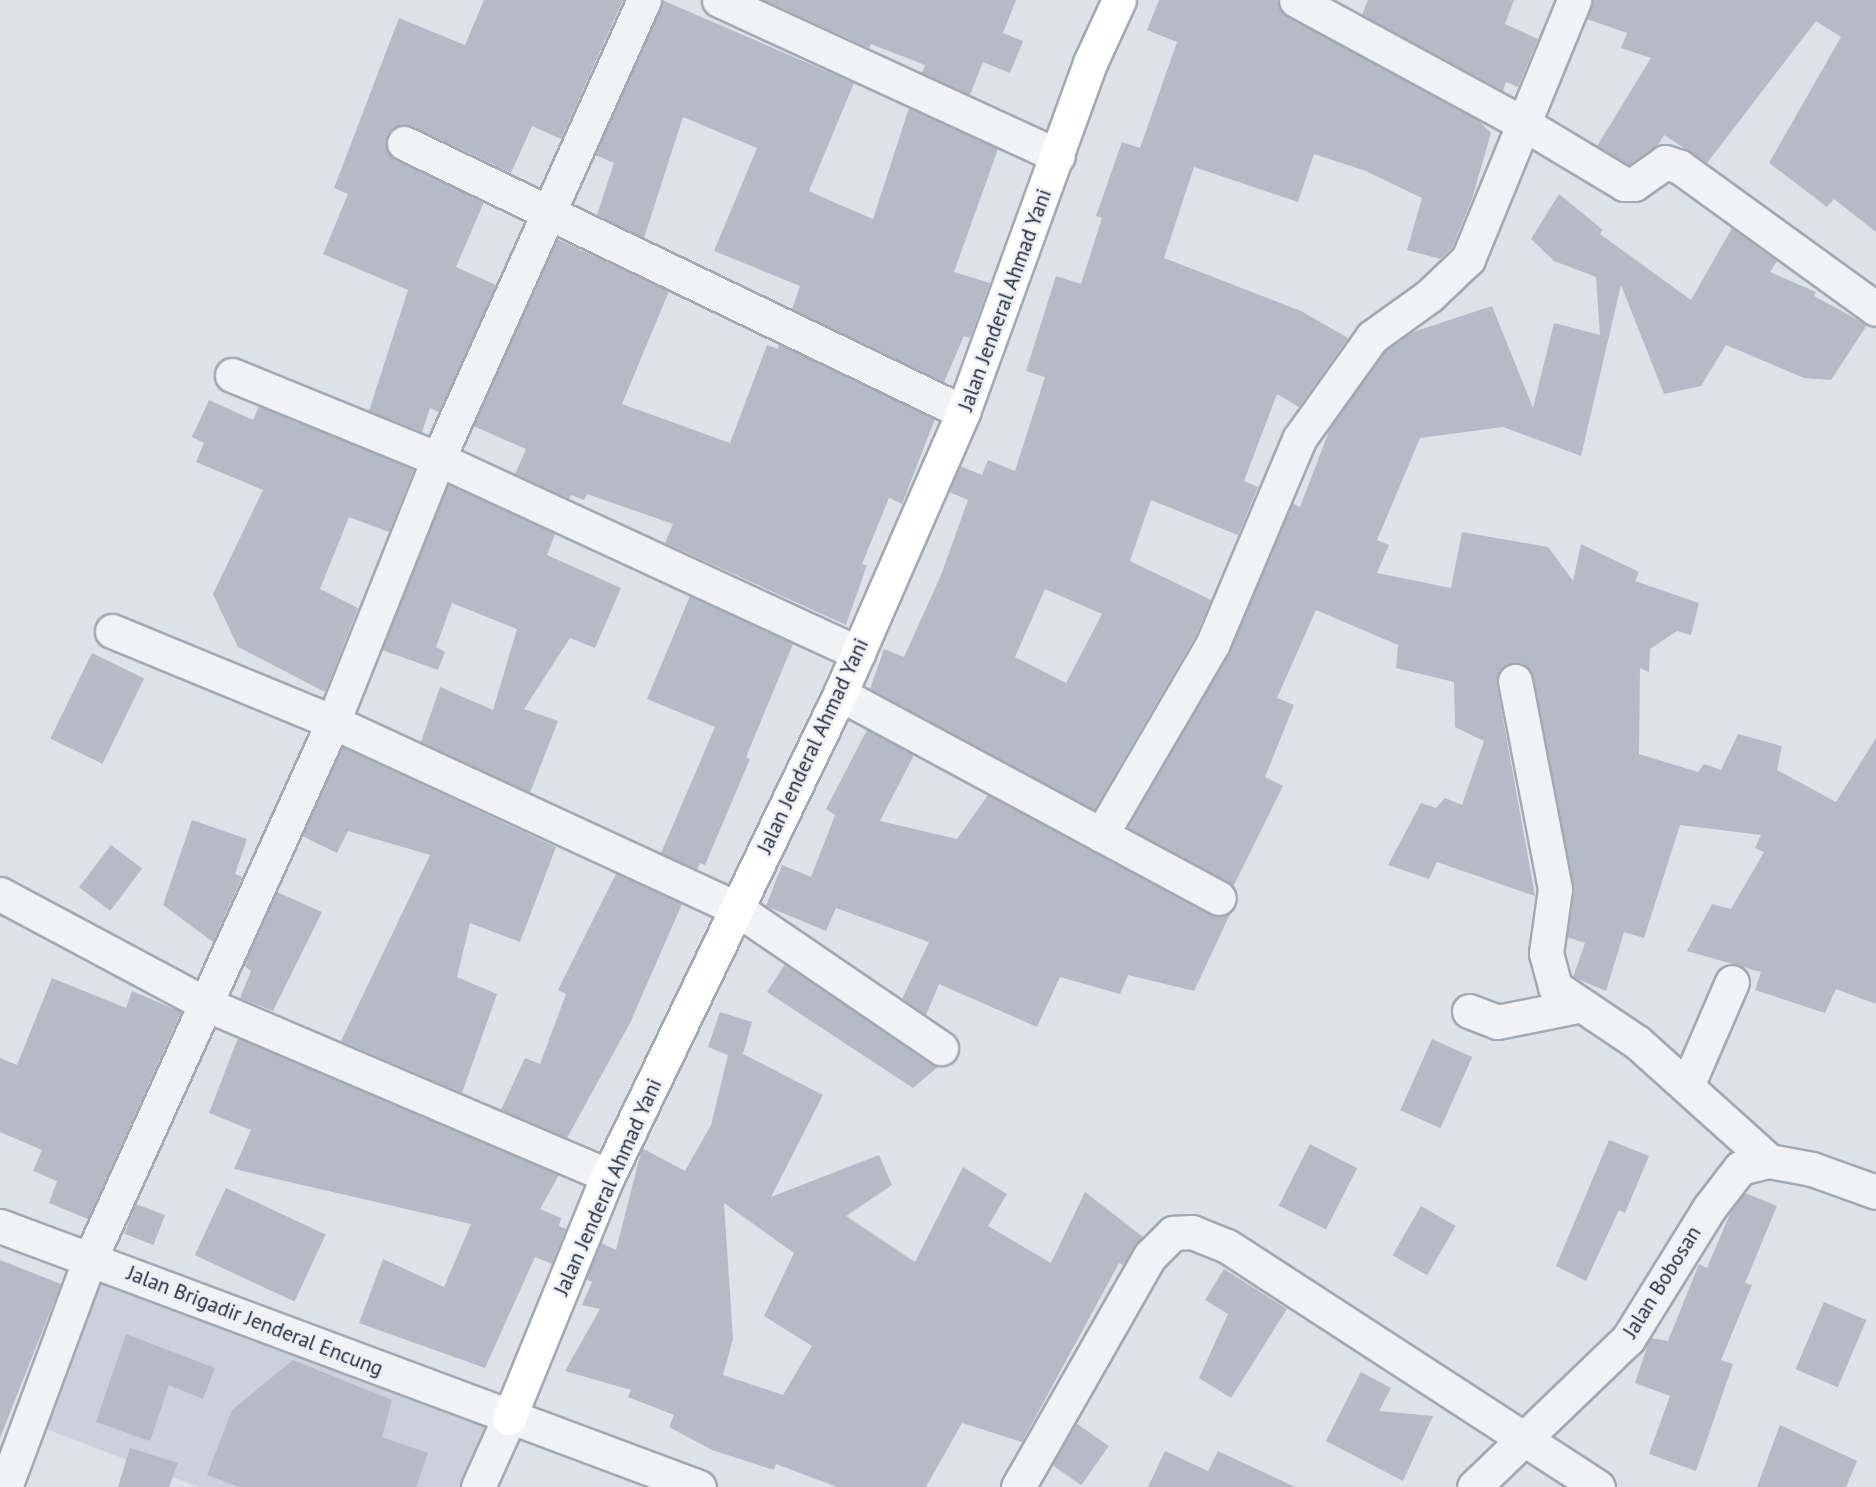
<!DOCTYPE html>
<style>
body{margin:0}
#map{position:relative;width:1876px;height:1487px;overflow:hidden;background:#dde2e8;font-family:"PT Sans",sans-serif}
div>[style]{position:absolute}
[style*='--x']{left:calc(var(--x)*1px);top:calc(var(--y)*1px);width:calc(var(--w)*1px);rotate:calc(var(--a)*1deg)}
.built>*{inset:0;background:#cbd1db}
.building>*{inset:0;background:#b4bbc6;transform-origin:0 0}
.roads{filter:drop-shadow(2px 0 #a2a9b2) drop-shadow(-2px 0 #a2a9b2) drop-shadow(0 2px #a2a9b2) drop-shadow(0 -2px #a2a9b2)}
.minor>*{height:33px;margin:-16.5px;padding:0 16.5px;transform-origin:16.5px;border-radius:16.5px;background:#f0f2f6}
.major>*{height:33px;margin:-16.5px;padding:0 16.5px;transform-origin:16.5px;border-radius:16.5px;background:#fff}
span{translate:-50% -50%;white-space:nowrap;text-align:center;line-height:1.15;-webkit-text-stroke:5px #edf1f6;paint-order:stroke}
.street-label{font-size:21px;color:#252f40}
</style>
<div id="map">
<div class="built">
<i style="clip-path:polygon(90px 1259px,509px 1418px,478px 1487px,199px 1487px,35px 1425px)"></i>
</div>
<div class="building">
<i style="clip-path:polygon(484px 0,623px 0,561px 139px,532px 126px,511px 173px,412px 126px,394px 127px,387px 135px,388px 153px,395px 160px,484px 202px,456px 267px,496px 285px,439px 412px,430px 408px,422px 432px,369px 411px,408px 290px,323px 254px,348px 194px,334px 188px,399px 18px,465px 45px)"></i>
<i style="clip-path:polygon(662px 0,854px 83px,809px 191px,840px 205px,873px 219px,909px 108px,998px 149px,954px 272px,990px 283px,970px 338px,964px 336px,944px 382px,792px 309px,800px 286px,714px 251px,757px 148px,683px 117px,644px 238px,597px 215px,614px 163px,595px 155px)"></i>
<i style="clip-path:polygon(764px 0,1016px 0,1003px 33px,1023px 41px,1010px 73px,983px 62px,970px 95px,922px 73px,925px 65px,871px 44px,869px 48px)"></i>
<i style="clip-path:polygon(evenodd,1159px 0,1277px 0,1287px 16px,1478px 120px,1491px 133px,1472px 199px,1452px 248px,1440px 259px,1407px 250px,1422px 198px,1366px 171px,1314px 154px,1298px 202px,1194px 167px,1164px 258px,1301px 311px,1348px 338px,1299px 407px,1277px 394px,1244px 481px,1258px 487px,1238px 535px,1151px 500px,1130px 561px,1211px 600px,1196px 635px,1094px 810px,870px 689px,884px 649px,904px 657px,941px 575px,968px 500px,949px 492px,960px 466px,982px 475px,988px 460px,1015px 471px,1045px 377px,1026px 371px,1056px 276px,1081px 284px,1102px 218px,1096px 216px,1122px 142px,1140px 148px,1177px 42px,1147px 30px,1159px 0,1045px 589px,1102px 614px,1066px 683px,1015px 657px,1045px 589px)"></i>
<i style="clip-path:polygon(1368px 0,1514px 0,1505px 24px,1538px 39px,1518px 87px,1506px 82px,1503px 91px,1362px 15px)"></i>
<i style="clip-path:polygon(1592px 0,1876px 0,1876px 232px,1834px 199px,1827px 207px,1769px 163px,1841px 37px,1816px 21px,1707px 163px,1664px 135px,1658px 145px,1629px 165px,1597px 146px,1651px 58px,1621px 48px,1627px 33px,1587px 19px)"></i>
<i style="clip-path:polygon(1559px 194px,1603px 230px,1600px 234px,1691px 300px,1732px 228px,1777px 261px,1770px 272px,1816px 292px,1814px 296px,1867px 325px,1831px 380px,1804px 378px,1726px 345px,1701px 386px,1664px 394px,1621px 285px,1581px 456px,1503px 427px,1420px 438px,1377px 540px,1389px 545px,1377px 573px,1451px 588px,1462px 532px,1548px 547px,1573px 581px,1581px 544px,1639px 572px,1635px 581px,1699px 603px,1691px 635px,1677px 631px,1650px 649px,1649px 672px,1640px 668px,1639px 754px,1698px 772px,1704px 764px,1721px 770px,1738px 734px,1782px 746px,1777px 770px,1836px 802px,1876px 738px,1876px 1004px,1836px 989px,1825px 1013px,1755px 990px,1761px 972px,1687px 951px,1712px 904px,1731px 909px,1764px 852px,1755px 848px,1761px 835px,1680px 825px,1644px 938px,1624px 932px,1606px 991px,1573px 977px,1585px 943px,1567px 937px,1573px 885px,1533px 677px,1521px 663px,1502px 667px,1497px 685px,1535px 896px,1437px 862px,1429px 879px,1388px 865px,1421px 803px,1436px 808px,1445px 798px,1462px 805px,1484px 741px,1455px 727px,1454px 682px,1396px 668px,1398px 645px,1316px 610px,1277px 698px,1294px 705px,1265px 777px,1283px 786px,1233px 887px,1127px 827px,1229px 652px,1292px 503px,1300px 507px,1331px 426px,1385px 350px,1410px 333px,1492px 306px,1533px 408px,1554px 323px,1600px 335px,1596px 277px,1554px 261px,1531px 239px)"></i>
<i style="clip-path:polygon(557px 239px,669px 291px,622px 404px,730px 443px,767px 345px,778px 349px,779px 344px,935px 419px,902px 504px,889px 498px,862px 564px,867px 565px,846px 625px,665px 543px,673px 524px,587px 494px,584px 500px,571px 495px,569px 499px,515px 474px,526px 449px,473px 426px)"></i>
<i style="clip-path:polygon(209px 400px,253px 420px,259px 406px,414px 469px,389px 532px,349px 517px,320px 589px,358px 608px,325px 692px,238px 647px,213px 594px,263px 490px,196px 462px,204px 443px,192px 437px)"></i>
<i style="clip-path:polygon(448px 484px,555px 534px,547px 555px,621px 588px,595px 648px,570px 638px,524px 709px,558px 721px,530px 793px,421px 742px,440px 687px,493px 710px,517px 629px,452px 603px,436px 647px,445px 652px,438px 670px,382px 650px)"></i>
<i style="clip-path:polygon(690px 596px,793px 644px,746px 757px,750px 759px,705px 865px,700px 863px,697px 870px,661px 853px,715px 727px,647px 699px)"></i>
<i style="left:92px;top:653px;width:58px;height:95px;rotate:26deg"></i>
<i style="clip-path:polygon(867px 730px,914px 755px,880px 821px,957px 839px,988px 795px,1210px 915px,1231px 912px,1194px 991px,1128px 975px,1120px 994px,1060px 977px,1037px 1027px,939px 984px,926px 1015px,902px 999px,929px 942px,836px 908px,826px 931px,766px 906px,782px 865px,811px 877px,835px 815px,826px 809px)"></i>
<i style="clip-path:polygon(342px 747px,556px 847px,520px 942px,470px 923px,457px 977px,497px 994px,462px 1093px,341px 1041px,430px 855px,348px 831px,337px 853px,302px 836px)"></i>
<i style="clip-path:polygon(192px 820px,247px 839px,235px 874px,242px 877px,213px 942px,163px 905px)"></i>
<i style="left:111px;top:845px;width:39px;height:53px;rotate:37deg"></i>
<i style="clip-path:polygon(616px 874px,682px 904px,630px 1023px,567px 1138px,501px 1110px,525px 1058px,540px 1064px,566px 994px,558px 990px)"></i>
<i style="clip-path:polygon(277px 892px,322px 912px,273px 1011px,240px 998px,251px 971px,243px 965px)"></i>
<i style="clip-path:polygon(785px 964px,930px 1064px,939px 1066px,913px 1088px,767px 992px)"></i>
<i style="clip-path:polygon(52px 978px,126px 1008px,132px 991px,181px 1012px,88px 1219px,49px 1203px,57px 1181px,33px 1171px,42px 1150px,0 1132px,0 1058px,17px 1065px)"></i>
<i style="clip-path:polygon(evenodd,720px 1012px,752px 1022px,743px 1054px,823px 1095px,771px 1197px,879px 1155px,892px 1185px,846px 1216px,915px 1262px,963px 1167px,1007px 1194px,988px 1226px,1051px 1263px,1085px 1192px,1143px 1237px,1123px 1265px,1119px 1263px,1022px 1442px,962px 1423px,926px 1487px,837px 1487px,776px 1464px,774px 1470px,712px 1450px,669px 1427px,674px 1415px,628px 1397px,631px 1390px,565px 1371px,600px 1309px,582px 1305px,592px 1282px,586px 1279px,601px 1243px,616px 1250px,642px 1148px,685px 1171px,711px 1125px,728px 1055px,708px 1047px,720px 1012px,724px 1203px,794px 1253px,764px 1316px,812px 1346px,783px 1395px,723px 1375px,733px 1339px,724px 1203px)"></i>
<i style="clip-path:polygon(238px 1038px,559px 1175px,540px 1209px,561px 1218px,559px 1226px,566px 1229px,552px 1264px,535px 1257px,485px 1368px,359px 1323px,383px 1259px,444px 1287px,471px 1224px,234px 1169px,251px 1130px,209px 1113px)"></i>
<i style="left:1432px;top:1039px;width:44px;height:78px;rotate:24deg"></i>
<i style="clip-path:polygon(1609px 1140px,1649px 1156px,1625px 1213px,1619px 1210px,1586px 1281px,1556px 1266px)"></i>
<i style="left:1310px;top:1144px;width:53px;height:69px;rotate:27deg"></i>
<i style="left:226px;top:1188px;width:110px;height:74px;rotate:25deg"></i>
<i style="clip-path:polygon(1745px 1193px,1777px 1206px,1745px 1283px,1752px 1285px,1721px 1360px,1733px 1364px,1696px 1471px,1649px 1454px,1670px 1396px,1635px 1383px,1650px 1338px,1668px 1341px,1699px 1264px,1707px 1268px,1732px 1209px)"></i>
<i style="left:136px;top:1204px;width:31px;height:32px;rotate:21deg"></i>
<i style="left:1421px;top:1206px;width:40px;height:57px;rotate:30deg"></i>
<i style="clip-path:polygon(0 1260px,61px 1284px,0 1438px)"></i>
<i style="clip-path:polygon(1224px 1269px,1287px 1309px,1231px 1398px,1199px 1378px,1228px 1314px,1205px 1300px)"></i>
<i style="left:1824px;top:1302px;width:46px;height:73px;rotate:23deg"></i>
<i style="clip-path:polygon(126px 1334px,215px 1368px,203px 1399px,169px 1385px,150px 1441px,96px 1422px)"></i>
<i style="clip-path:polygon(293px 1360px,392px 1400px,382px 1437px,428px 1453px,416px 1487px,239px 1487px,207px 1475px,232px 1410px)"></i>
<i style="clip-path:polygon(1361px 1372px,1391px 1388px,1379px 1411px,1433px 1416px,1403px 1481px,1326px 1441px)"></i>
<i style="left:1076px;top:1423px;width:40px;height:48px;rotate:35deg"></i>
<i style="clip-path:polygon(1780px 1425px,1857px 1461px,1846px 1487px,1757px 1487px)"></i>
<i style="clip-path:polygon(130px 1448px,178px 1463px,169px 1487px,118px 1487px)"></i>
<i style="clip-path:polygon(1165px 1451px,1208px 1471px,1218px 1451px,1295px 1487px,1148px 1487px)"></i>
</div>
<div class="roads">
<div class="minor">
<i style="--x:719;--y:0;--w:373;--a:24.7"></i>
<i style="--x:1296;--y:0;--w:262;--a:28.5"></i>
<i style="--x:1526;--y:125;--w:114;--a:31"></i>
<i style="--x:1624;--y:184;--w:10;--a:0"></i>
<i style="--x:1634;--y:184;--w:38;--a:-35"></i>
<i style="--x:1665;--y:162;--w:16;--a:18"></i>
<i style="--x:1680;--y:167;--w:242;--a:35.9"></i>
<i style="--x:404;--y:143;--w:620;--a:25.7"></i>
<i style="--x:232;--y:375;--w:222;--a:22.2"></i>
<i style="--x:438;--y:459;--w:463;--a:24.8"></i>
<i style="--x:112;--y:631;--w:239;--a:22.4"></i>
<i style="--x:333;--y:722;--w:445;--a:24.8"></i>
<i style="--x:737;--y:909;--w:247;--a:34.3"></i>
<i style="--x:1515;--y:681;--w:212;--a:79.1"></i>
<i style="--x:1555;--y:889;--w:65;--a:98"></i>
<i style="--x:1546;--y:953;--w:35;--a:75"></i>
<i style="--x:1555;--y:987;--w:99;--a:33.9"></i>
<i style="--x:1637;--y:1042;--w:178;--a:42"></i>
<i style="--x:840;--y:694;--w:430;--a:28.3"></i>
<i style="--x:1101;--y:835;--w:222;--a:-59.7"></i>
<i style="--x:1213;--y:643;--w:221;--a:-67.1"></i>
<i style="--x:1299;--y:439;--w:125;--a:-54.4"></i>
<i style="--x:1372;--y:337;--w:70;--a:-35.7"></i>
<i style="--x:1429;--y:296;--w:54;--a:-43.5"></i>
<i style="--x:1468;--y:259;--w:280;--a:-67.7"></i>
<i style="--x:0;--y:894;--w:236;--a:28.1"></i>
<i style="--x:208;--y:1005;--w:435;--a:23.1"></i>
<i style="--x:1469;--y:1011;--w:30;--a:21"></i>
<i style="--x:1497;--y:1022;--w:83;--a:-11.2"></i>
<i style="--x:1687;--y:1086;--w:113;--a:-66.6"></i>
<i style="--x:0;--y:1226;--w:746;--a:20.48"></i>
<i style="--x:5;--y:1487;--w:243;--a:-69.6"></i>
<i style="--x:90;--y:1259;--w:589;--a:-65.65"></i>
<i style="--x:333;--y:722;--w:283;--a:-68.2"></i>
<i style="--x:438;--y:459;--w:503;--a:-65.83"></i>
<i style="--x:478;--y:1487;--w:76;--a:-65.8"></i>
<i style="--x:1018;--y:1487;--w:266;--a:-60.3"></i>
<i style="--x:1150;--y:1256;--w:33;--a:-45"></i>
<i style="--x:1173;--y:1233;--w:19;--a:-3"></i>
<i style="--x:1192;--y:1232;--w:38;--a:22"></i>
<i style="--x:1227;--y:1246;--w:442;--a:33"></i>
<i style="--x:1474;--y:1487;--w:214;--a:-43.9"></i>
<i style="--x:1628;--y:1339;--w:155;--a:-58.2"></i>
<i style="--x:1710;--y:1207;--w:49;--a:-52.4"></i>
<i style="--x:1740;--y:1168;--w:30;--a:-14"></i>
<i style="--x:1769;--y:1161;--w:44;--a:10.5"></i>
<i style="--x:1812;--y:1169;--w:68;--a:19.8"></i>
</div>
<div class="major">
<i style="--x:509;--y:1418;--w:261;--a:-67.8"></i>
<i style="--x:608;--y:1176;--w:535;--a:-64.3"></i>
<i style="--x:840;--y:694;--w:308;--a:-66.4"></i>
<i style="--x:963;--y:412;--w:371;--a:-70"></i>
<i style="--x:1090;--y:63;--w:69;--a:-65.3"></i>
</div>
</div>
<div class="street-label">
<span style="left:1005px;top:300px;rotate:-70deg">Jalan Jenderal Ahmad Yani</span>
<span style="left:813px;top:746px;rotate:-65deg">Jalan Jenderal Ahmad Yani</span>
<span style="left:608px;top:1187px;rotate:-66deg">Jalan Jenderal Ahmad Yani</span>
<span style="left:1662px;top:1282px;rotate:-58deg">Jalan Bobosan</span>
<span style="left:255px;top:1321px;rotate:21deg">Jalan Brigadir Jenderal Encung</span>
</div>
</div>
